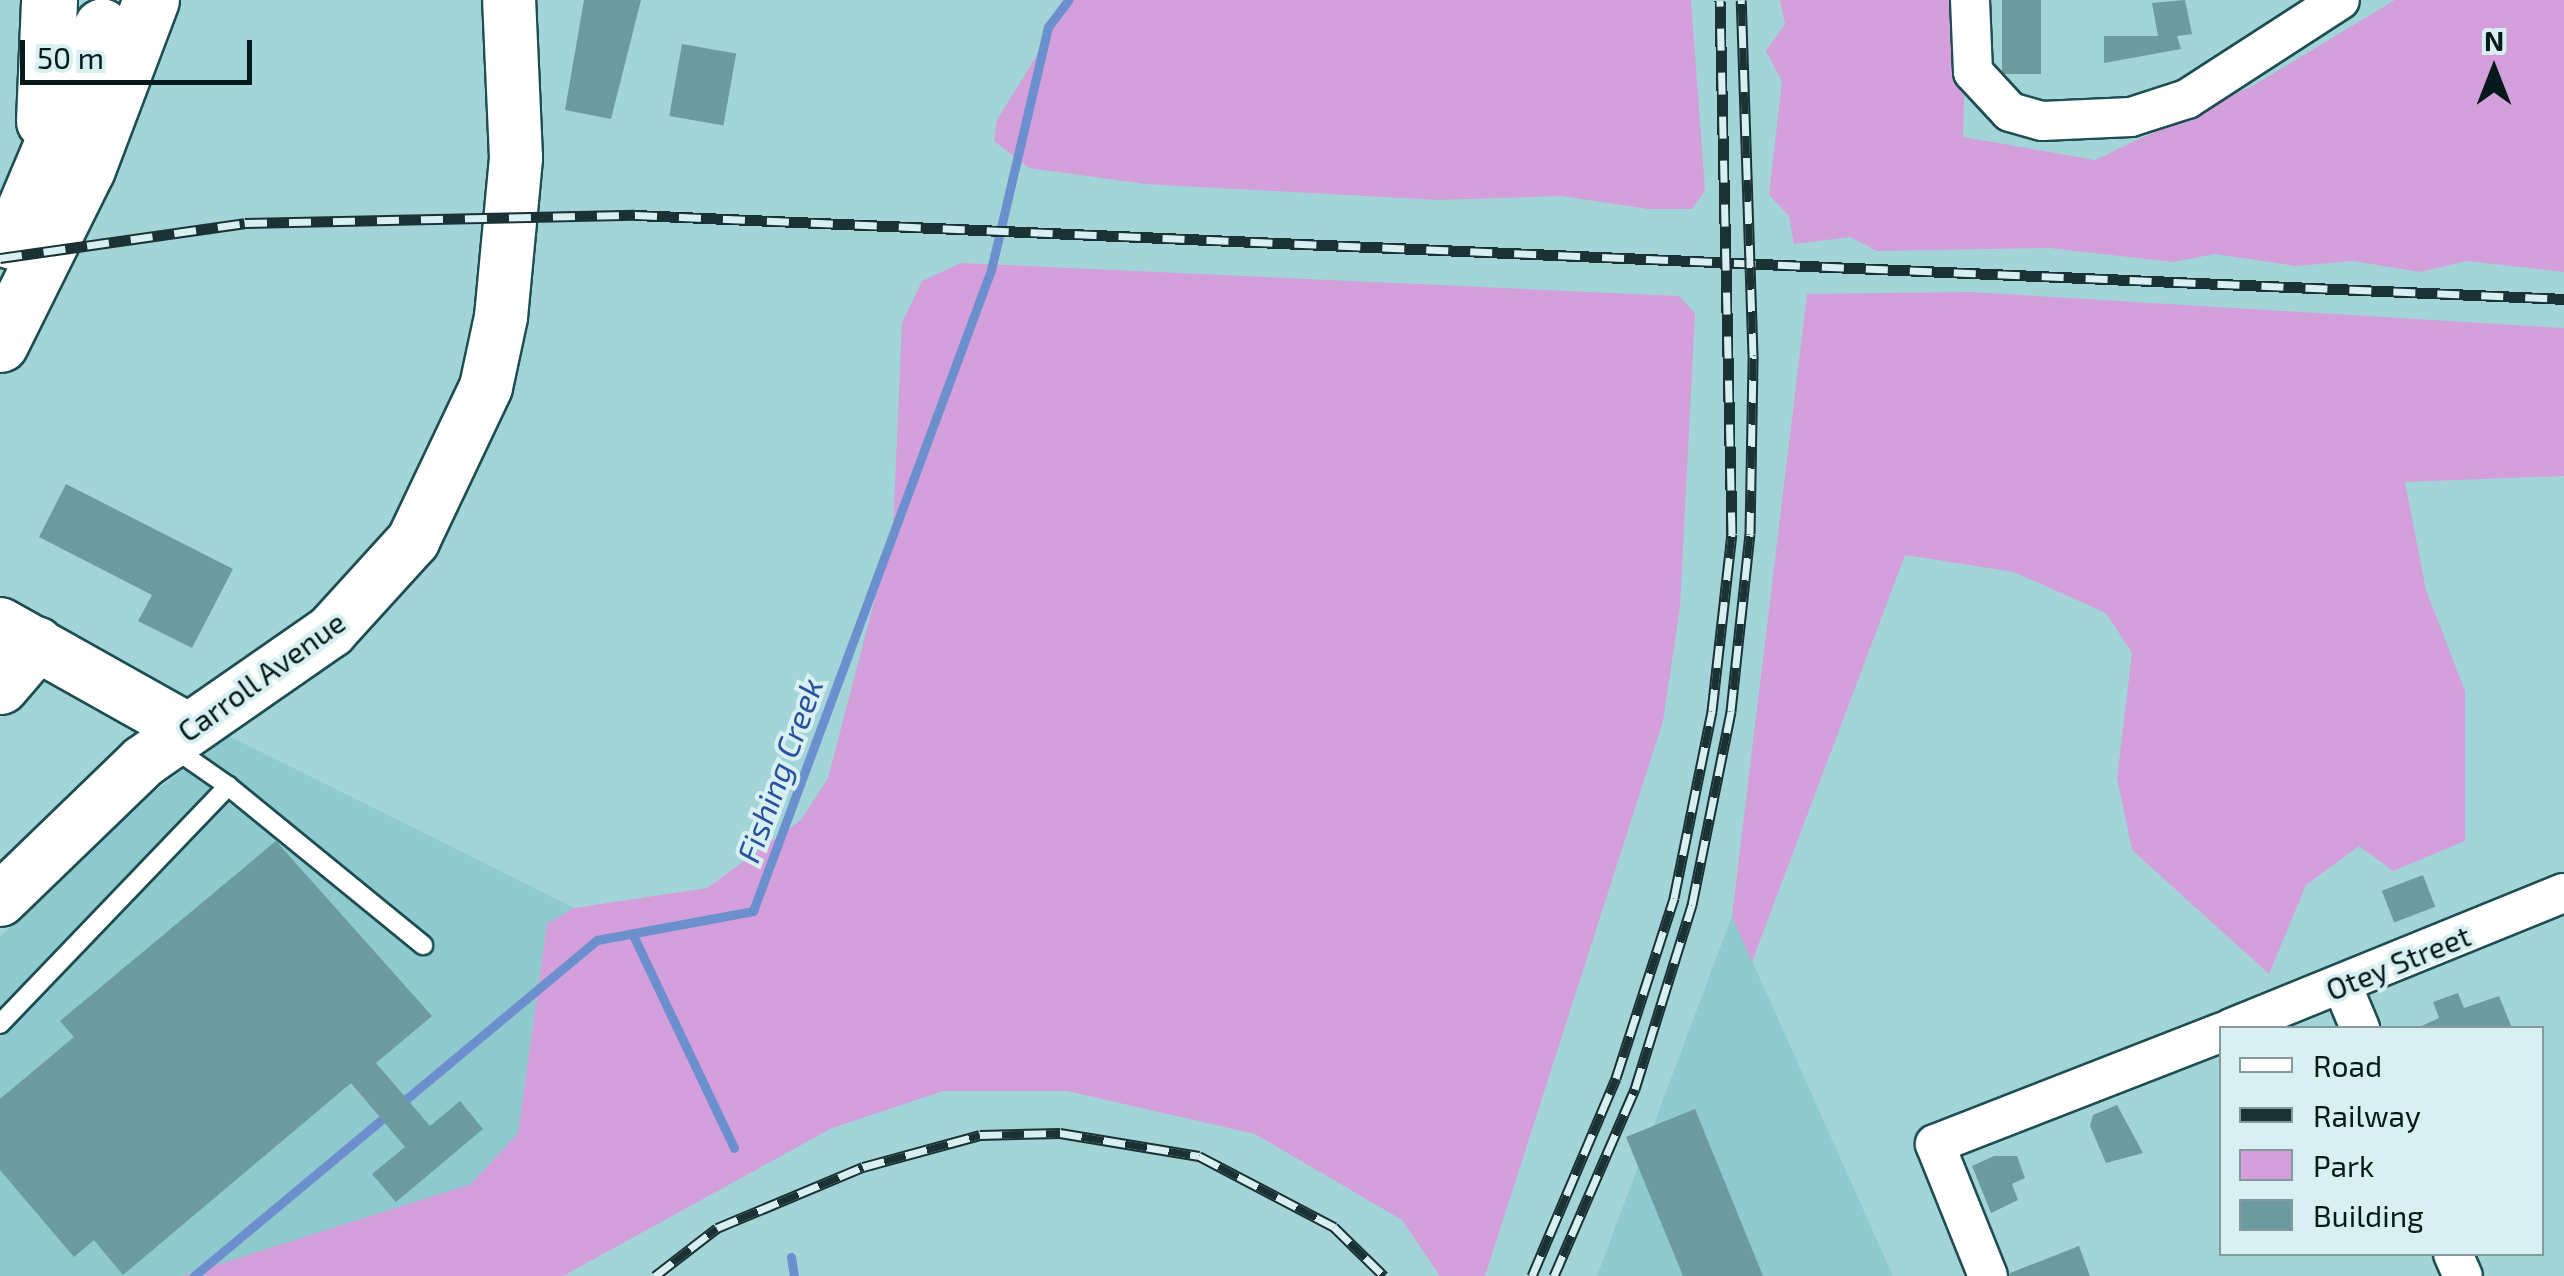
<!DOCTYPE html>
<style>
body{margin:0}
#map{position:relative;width:2564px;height:1276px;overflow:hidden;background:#a3d5d8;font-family:"Exo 2",sans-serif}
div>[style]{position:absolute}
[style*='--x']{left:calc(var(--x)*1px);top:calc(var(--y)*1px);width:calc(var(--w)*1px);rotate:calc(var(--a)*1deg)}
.built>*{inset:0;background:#8ecace}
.green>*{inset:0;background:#d3a0dc}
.stream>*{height:9px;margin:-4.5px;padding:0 4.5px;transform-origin:4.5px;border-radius:4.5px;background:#6c8fce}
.building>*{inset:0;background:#6c9ca0;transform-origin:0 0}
.roads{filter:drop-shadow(2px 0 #1d4e51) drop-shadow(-2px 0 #1d4e51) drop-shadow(0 2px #1d4e51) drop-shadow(0 -2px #1d4e51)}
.lane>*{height:18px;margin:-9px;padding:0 9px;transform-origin:9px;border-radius:9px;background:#fff}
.street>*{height:38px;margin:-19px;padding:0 19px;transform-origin:19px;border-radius:19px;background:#fff}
.secondary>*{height:52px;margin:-26px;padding:0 26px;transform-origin:26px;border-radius:26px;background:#fff}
.highway>*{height:55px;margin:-27.5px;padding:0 27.5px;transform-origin:27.5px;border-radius:27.5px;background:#fff}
.rail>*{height:11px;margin-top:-5.5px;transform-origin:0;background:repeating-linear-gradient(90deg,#d8f0f2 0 22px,#1b3234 0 44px);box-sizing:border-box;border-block:2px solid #1b3234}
span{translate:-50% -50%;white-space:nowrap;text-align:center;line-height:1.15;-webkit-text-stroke:8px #d8f0f2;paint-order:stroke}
.street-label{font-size:30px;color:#06191b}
.water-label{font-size:32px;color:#29519e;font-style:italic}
.legend{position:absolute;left:2219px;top:1026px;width:325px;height:230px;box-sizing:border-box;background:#d8f0f2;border:2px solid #849a9c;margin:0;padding:12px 18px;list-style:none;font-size:30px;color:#06191b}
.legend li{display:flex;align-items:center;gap:20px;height:50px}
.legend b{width:50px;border:2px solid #849a9c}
.north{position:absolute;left:2444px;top:20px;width:100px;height:100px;-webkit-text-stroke:8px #d8f0f2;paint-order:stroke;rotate:0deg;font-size:28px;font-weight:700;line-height:40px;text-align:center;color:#06191b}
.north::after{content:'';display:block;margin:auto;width:35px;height:45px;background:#06191b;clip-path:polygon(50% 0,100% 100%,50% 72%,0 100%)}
.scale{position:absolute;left:20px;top:40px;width:232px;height:45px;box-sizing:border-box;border:5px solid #06191b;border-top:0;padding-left:12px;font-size:30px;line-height:35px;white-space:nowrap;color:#06191b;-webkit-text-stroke:8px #d8f0f2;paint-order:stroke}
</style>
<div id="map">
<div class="built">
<i style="clip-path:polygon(229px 736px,574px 908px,547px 924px,518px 1133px,471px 1184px,408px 1211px,181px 1276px,0 1276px,0 937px,111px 824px)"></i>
<i style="clip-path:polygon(1732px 916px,1893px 1276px,1597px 1276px)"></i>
</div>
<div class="green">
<i style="clip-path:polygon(1071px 0,1691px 0,1705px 190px,1692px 209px,1648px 209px,1562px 196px,1439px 200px,1145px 184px,1029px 168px,994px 141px,997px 120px)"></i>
<i style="clip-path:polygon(1780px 0,1954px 0,1965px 63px,1963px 137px,2095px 160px,2254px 85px,2395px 0,2564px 0,2564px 272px,2467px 261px,2420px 272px,2353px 261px,2296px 266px,2215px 254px,2173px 262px,2049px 248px,1877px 251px,1850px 237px,1794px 244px,1789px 216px,1769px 195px,1782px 81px,1766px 51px,1785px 24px)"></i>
<i style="clip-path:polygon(961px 263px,1679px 296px,1695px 313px,1680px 607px,1663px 721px,1485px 1276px,1440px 1276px,1402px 1220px,1255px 1134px,1067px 1091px,943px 1091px,832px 1128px,563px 1276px,182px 1276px,471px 1184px,518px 1133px,547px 924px,574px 908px,707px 888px,801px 820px,828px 778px,893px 529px,902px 323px,922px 281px)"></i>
<i style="clip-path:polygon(1971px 292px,2564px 328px,2564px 476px,2405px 482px,2426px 590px,2465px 691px,2465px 841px,2393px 871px,2359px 846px,2306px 885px,2269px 974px,2132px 850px,2117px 778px,2132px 653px,2106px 613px,2014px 572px,1905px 555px,1752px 962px,1732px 916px,1807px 294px)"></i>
</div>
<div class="stream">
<i style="--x:632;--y:933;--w:238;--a:64.6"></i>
<i style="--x:791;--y:1257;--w:19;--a:81"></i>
<i style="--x:194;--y:1276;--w:525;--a:-39.82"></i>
<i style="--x:597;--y:940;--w:159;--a:-10.5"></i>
<i style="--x:753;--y:911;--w:684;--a:-69.63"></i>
<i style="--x:991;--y:270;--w:250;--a:-76.8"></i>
<i style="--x:1048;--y:27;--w:34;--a:-53"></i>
</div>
<div class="building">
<i style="clip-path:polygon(584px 0,641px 0,611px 119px,565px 110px)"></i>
<i style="left:2002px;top:0;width:39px;height:74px"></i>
<i style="clip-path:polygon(2185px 0,2192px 34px,2177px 36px,2181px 49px,2104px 63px,2104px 36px,2158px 36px,2152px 3px)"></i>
<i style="left:682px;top:44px;width:55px;height:73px;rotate:10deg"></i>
<i style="clip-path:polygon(66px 484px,233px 569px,192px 648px,138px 621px,152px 595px,39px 537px)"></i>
<i style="clip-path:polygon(276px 841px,432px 1016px,376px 1063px,430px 1126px,460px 1101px,483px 1129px,396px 1202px,372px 1174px,405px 1147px,351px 1083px,123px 1275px,94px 1240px,74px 1257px,0 1170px,0 1099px,74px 1037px,60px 1021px)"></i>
<i style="left:2423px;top:875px;width:34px;height:44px;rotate:69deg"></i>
<i style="clip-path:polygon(2458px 993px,2464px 1008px,2499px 996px,2512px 1028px,2417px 1028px,2439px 1018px,2433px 1002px)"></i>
<i style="clip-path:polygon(2117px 1105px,2143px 1153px,2106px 1163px,2090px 1126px,2093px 1115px)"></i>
<i style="clip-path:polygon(1695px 1109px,1763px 1276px,1683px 1276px,1626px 1137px)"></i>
<i style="clip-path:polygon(1994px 1156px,2017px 1156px,2025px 1178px,2012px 1184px,2018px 1200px,1991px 1213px,1972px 1166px)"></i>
<i style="clip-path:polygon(2079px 1246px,2090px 1276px,2010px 1276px,2010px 1273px)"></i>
</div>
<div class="roads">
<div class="lane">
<i style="--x:175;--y:749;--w:65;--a:34.9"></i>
<i style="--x:0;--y:1024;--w:330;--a:-46.2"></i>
<i style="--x:228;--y:786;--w:252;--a:39.2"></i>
</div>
<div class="street">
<i style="--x:1970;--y:0;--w:72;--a:87.6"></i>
<i style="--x:1973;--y:72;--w:54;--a:47.2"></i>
<i style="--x:2010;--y:112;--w:33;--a:16"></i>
<i style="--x:2042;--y:121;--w:89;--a:-2.6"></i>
<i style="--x:2131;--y:117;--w:59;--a:-17.8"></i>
<i style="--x:2187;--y:99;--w:182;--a:-32.9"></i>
<i style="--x:2342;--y:985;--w:47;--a:67.3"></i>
<i style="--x:2231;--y:1028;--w:359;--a:-22.1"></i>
<i style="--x:2453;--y:1254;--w:24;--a:66"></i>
<i style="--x:1988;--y:1276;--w:142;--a:-111.9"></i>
<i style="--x:1935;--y:1144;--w:308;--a:-21.3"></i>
</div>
<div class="secondary">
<i style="--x:0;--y:624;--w:214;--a:29.3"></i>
<i style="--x:0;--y:900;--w:200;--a:-44"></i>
<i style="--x:144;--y:761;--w:228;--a:-34.8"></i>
<i style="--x:331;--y:631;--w:122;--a:-47.7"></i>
<i style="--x:413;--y:541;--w:170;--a:-64.6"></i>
<i style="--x:486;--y:387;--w:72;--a:-77.9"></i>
<i style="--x:501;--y:317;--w:160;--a:-84.6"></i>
<i style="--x:516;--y:158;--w:158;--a:-92.5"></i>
</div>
<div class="highway">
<i style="--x:44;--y:121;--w:121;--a:-87.6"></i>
<i style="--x:11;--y:241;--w:233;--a:-67.1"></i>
<i style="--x:0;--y:344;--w:195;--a:-63.6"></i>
<i style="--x:87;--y:169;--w:181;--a:-69.3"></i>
<i style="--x:0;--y:686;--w:55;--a:-49.4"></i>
</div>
</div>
<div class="rail">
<i style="--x:0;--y:258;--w:247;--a:-8.1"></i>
<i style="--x:245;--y:223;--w:390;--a:-1.2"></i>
<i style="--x:635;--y:215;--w:1931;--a:2.49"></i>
<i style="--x:655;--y:1276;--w:78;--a:-37.7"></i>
<i style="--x:717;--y:1228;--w:158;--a:-22.7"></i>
<i style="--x:863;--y:1167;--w:121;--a:-15.3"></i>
<i style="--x:980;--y:1135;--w:80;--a:-1.4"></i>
<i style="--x:1060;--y:1133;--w:141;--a:9.4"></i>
<i style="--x:1199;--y:1156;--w:153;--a:27.7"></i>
<i style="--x:1334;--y:1227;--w:70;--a:44.4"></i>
<i style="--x:1532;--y:1276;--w:215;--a:-67"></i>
<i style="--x:1616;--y:1078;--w:189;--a:-72.1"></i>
<i style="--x:1674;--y:898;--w:191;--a:-78.5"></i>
<i style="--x:1712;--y:711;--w:178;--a:-83.6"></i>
<i style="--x:1732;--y:534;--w:534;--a:-91.29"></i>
<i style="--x:1554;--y:1276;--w:204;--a:-66.6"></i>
<i style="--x:1635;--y:1089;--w:193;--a:-72.8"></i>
<i style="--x:1692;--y:905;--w:198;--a:-78.6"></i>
<i style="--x:1731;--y:711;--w:178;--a:-83.9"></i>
<i style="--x:1750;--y:534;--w:179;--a:-89"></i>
<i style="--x:1753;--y:355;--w:355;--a:-91.9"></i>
</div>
<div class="street-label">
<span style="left:261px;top:676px;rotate:-36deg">Carroll Avenue</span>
<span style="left:2398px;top:962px;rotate:-22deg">Otey Street</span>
</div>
<div class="water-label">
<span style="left:779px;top:770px;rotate:-70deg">Fishing Creek</span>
</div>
<ul class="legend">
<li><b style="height:12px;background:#fff"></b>Road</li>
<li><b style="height:12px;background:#1b3234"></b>Railway</li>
<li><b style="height:28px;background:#d3a0dc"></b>Park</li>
<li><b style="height:28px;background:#6c9ca0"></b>Building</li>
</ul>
<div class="north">N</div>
<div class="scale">50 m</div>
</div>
